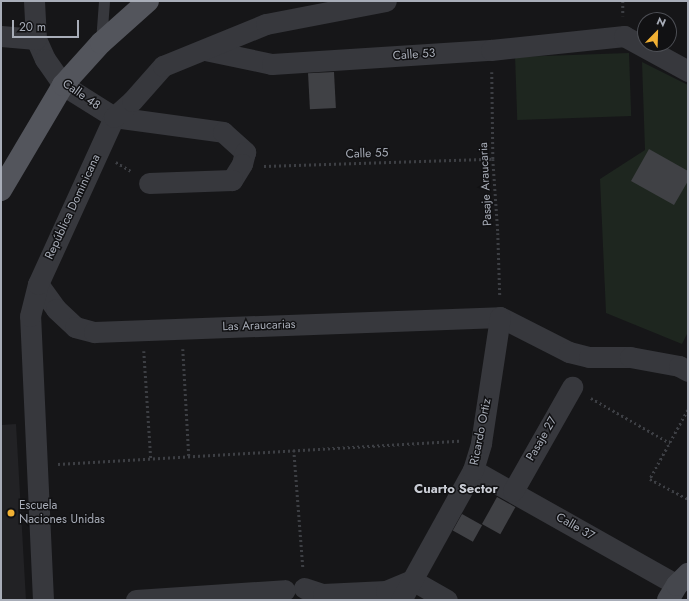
<!DOCTYPE html>
<meta charset="utf-8">
<style>
body{margin:0}
#map{position:relative;width:689px;height:601px;overflow:hidden;background:#161618;font-family:Jost,sans-serif}
div>[style]{position:absolute}
[style*='--x']{left:calc(var(--x)*1px);top:calc(var(--y)*1px);width:calc(var(--w)*1px);rotate:calc(var(--a)*1deg)}
.built>*{inset:0;background:#222225}
.green>*{inset:0;background:#1e261f;transform-origin:0 0}
.building>*{inset:0;background:#404145;transform-origin:0 0}
.path>*{height:2.5px;margin-top:-1.25px;transform-origin:0;background:repeating-linear-gradient(90deg,#3d3f44 0 2px,transparent 0 5px)}
.lane>*{height:11px;margin:-5.5px;padding:0 5.5px;transform-origin:5.5px;border-radius:5.5px;background:#37383d}
.street>*{height:21px;margin:-10.5px;padding:0 10.5px;transform-origin:10.5px;border-radius:10.5px;background:#37383d}
.secondary>*{height:22px;margin:-11px;padding:0 11px;transform-origin:11px;border-radius:11px;background:#45474d}
.primary>*{height:22px;margin:-11px;padding:0 11px;transform-origin:11px;border-radius:11px;background:#53555c}
.dots>*{width:11px;height:11px;translate:-50% -50%;box-sizing:border-box;border:2px solid #111113;border-radius:50%}
span{translate:-50% -50%;white-space:nowrap;text-align:center;line-height:1.15;-webkit-text-stroke:3px #111113;paint-order:stroke}
.street-label{font-size:12px;color:#a8adb8}
.poi-label{font-size:12px;color:#a8adb8}
.left{translate:0 -50%;text-align:left}
.neighbourhood-label{font-size:13px;color:#c9ccd4;font-weight:700}
.frame{position:absolute;inset:0;border:2px solid #a8adb8;pointer-events:none}
.north{position:absolute;left:637px;top:12px;width:40px;height:40px;box-sizing:border-box;background:#111113;border:1px solid #4d4f55;border-radius:50%;rotate:23deg;font-size:11px;font-weight:700;line-height:16px;text-align:center;color:#a8adb8}
.north::after{content:'';display:block;margin:auto;width:14px;height:18px;background:#f2b134;clip-path:polygon(50% 0,100% 100%,50% 72%,0 100%)}
.scale{position:absolute;left:12px;top:20px;width:67px;height:18px;box-sizing:border-box;border:2px solid #a8adb8;border-top:0;padding-left:5px;font-size:12px;line-height:14px;white-space:nowrap;color:#a8adb8;-webkit-text-stroke:3px #111113;paint-order:stroke}
</style>
<div id="map">
<div class="built">
<i style="clip-path:polygon(16px 424px,26px 600px,1px 600px,1px 425px)"></i>
</div>
<div class="green">
<i style="left:629px;top:53px;width:63px;height:114px;rotate:88deg"></i>
<i style="clip-path:polygon(642px 62px,688px 85px,688px 332px,682px 344px,606px 313px,600px 179px,645px 150px)"></i>
</div>
<div class="building">
<i style="left:334px;top:72px;width:36px;height:26px;rotate:87deg"></i>
<i style="clip-path:polygon(649px 149px,688px 171px,688px 181px,674px 205px,631px 181px)"></i>
<i style="left:497px;top:497px;width:21px;height:31px;rotate:29deg"></i>
<i style="left:462px;top:514px;width:23px;height:19px;rotate:29deg"></i>
</div>
<div class="path">
<i style="--x:623;--y:1;--w:15;--a:90"></i>
<i style="--x:492;--y:72;--w:87;--a:89.3"></i>
<i style="--x:493;--y:159;--w:74;--a:86.1"></i>
<i style="--x:498;--y:233;--w:62;--a:88.2"></i>
<i style="--x:116;--y:162;--w:17;--a:31"></i>
<i style="--x:264;--y:166;--w:229;--a:-1.8"></i>
<i style="--x:183;--y:349;--w:107;--a:86.8"></i>
<i style="--x:144;--y:351;--w:107;--a:86.3"></i>
<i style="--x:591;--y:398;--w:91;--a:29.7"></i>
<i style="--x:688;--y:410;--w:79;--a:118.8"></i>
<i style="--x:650;--y:479;--w:43;--a:27.8"></i>
<i style="--x:294;--y:450;--w:118;--a:85.6"></i>
<i style="--x:58;--y:464;--w:402;--a:-3.3"></i>
</div>
<div class="lane">
<i style="--x:101;--y:42;--w:41;--a:-85.8"></i>
</div>
<div class="street">
<i style="--x:34;--y:1;--w:38;--a:87"></i>
<i style="--x:36;--y:39;--w:22;--a:66"></i>
<i style="--x:45;--y:59;--w:32;--a:55"></i>
<i style="--x:63;--y:85;--w:60;--a:32.1"></i>
<i style="--x:114;--y:117;--w:110;--a:7.8"></i>
<i style="--x:223;--y:132;--w:30;--a:42"></i>
<i style="--x:245;--y:152;--w:12;--a:104"></i>
<i style="--x:242;--y:164;--w:19;--a:122"></i>
<i style="--x:232;--y:180;--w:83;--a:177.9"></i>
<i style="--x:1;--y:36;--w:35;--a:5"></i>
<i style="--x:205;--y:50;--w:68;--a:11.8"></i>
<i style="--x:272;--y:64;--w:219;--a:-3.7"></i>
<i style="--x:491;--y:50;--w:134;--a:-6"></i>
<i style="--x:624;--y:36;--w:73;--a:28.7"></i>
<i style="--x:38;--y:284;--w:31;--a:54"></i>
<i style="--x:56;--y:309;--w:26;--a:43"></i>
<i style="--x:75;--y:327;--w:20;--a:15"></i>
<i style="--x:94;--y:332;--w:406;--a:-2.1"></i>
<i style="--x:500;--y:317;--w:77;--a:26.9"></i>
<i style="--x:569;--y:352;--w:21;--a:14"></i>
<i style="--x:589;--y:357;--w:41;--a:0"></i>
<i style="--x:630;--y:357;--w:50;--a:10.4"></i>
<i style="--x:679;--y:366;--w:10;--a:29"></i>
<i style="--x:473;--y:470;--w:234;--a:29.4"></i>
<i style="--x:513;--y:491;--w:120;--a:-60.4"></i>
<i style="--x:304;--y:588;--w:20;--a:18"></i>
<i style="--x:323;--y:594;--w:63;--a:-2.7"></i>
<i style="--x:386;--y:591;--w:28;--a:-23"></i>
<i style="--x:412;--y:580;--w:40;--a:29.7"></i>
<i style="--x:43;--y:600;--w:284;--a:-92.6"></i>
<i style="--x:30;--y:316;--w:33;--a:-76"></i>
<i style="--x:38;--y:284;--w:183;--a:-65.5"></i>
<i style="--x:114;--y:117;--w:24;--a:-42"></i>
<i style="--x:132;--y:101;--w:47;--a:-48.5"></i>
<i style="--x:163;--y:66;--w:111;--a:-22.2"></i>
<i style="--x:266;--y:24;--w:122;--a:-10.9"></i>
<i style="--x:136;--y:600;--w:149;--a:-3.8"></i>
<i style="--x:401;--y:600;--w:149;--a:-61"></i>
<i style="--x:473;--y:470;--w:28;--a:-73"></i>
<i style="--x:481;--y:443;--w:127;--a:-81.4"></i>
</div>
<div class="secondary">
<i style="--x:668;--y:600;--w:17;--a:-59"></i>
<i style="--x:677;--y:585;--w:16;--a:-45"></i>
</div>
<div class="primary">
<i style="--x:1;--y:190;--w:122;--a:-59.4"></i>
<i style="--x:63;--y:85;--w:57;--a:-47.9"></i>
<i style="--x:101;--y:43;--w:63;--a:-41.8"></i>
</div>
<div class="dots">
<i style="left:11px;top:513px;background:#f2b134"></i>
</div>
<div class="street-label">
<span style="left:414px;top:55px;rotate:-4deg">Calle 53</span>
<span style="left:81px;top:95px;rotate:35deg">Calle 48</span>
<span style="left:367px;top:154px;rotate:-2deg">Calle 55</span>
<span style="left:486px;top:184px;rotate:-93deg">Pasaje Araucaria</span>
<span style="left:73px;top:207px;rotate:-65deg">República Dominicana</span>
<span style="left:259px;top:326px;rotate:-2deg">Las Araucarias</span>
<span style="left:481px;top:432px;rotate:-79deg">Ricardo Ortiz</span>
<span style="left:542px;top:439px;rotate:-60deg">Pasaje 27</span>
<span style="left:575px;top:527px;rotate:30deg">Calle 37</span>
</div>
<div class="poi-label">
<span class="left" style="left:19px;top:513px">Escuela<br>Naciones Unidas</span>
</div>
<div class="neighbourhood-label">
<span style="left:456px;top:489px">Cuarto Sector</span>
</div>
<div class="frame"></div>
<div class="north">N</div>
<div class="scale">20 m</div>
</div>
